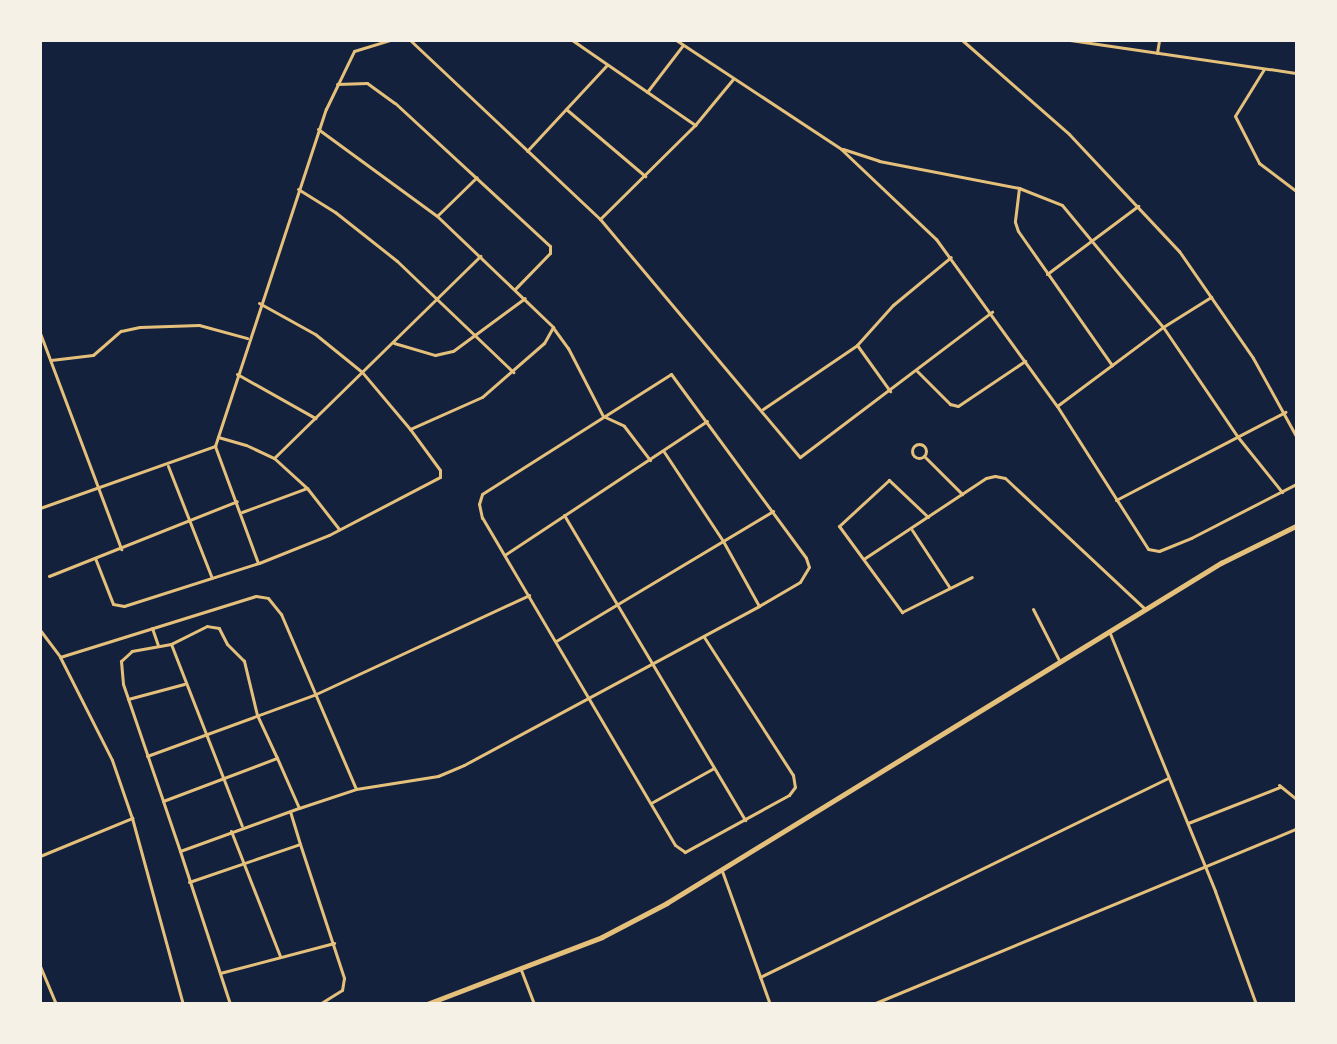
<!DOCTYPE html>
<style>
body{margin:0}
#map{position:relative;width:1337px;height:1044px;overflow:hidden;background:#14213d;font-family:"DejaVu Sans",sans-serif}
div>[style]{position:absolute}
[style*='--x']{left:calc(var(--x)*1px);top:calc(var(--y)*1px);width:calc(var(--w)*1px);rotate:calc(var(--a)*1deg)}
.minor>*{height:3px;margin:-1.5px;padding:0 1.5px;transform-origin:1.5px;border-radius:1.5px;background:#e5c07b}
.minor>.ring{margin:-1.5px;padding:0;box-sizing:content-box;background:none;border:3px solid #e5c07b;border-radius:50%}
.secondary>*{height:4.5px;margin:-2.25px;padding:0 2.25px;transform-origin:2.25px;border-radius:2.25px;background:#e5c07b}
span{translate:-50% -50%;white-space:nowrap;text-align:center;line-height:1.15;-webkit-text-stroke:6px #f6f1e7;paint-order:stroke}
.frame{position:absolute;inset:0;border:42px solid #f6f1e7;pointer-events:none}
</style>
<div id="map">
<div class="minor">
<i style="--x:410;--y:40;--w:261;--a:43.3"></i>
<i style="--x:600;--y:219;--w:134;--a:-44.7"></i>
<i style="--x:695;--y:125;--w:60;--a:-50.4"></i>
<i style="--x:572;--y:40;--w:150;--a:34.6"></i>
<i style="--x:676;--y:40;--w:198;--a:33.4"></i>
<i style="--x:841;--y:149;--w:131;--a:43.5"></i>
<i style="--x:936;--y:239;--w:206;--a:54.1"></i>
<i style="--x:1057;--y:406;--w:169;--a:57.5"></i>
<i style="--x:1148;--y:549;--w:11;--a:10"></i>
<i style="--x:1159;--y:551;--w:35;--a:-22"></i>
<i style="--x:1191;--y:538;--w:118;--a:-27.2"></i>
<i style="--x:962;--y:40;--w:142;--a:41.3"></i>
<i style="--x:1069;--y:134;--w:161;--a:46.8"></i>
<i style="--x:1179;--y:251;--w:130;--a:55.3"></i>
<i style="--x:1253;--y:358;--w:89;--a:61.1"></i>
<i style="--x:1070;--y:40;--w:228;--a:8.3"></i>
<i style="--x:1157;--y:53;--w:13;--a:-81"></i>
<i style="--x:1264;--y:69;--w:55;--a:121.7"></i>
<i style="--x:1235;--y:116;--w:53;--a:62.9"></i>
<i style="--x:1259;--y:163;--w:46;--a:37.1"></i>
<i style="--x:337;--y:84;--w:30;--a:-2"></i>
<i style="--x:367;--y:83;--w:34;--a:36"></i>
<i style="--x:395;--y:103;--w:211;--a:42.7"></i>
<i style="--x:550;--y:246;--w:7;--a:90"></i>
<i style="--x:550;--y:253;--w:50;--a:134.2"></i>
<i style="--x:647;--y:92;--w:59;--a:-52.5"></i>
<i style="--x:566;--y:109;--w:104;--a:40.3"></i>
<i style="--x:318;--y:129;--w:147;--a:36.2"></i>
<i style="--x:437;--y:216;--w:161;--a:43.7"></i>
<i style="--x:553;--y:327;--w:18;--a:119"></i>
<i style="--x:544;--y:343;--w:82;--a:138.9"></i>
<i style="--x:482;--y:397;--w:79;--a:156"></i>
<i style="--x:843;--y:149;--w:38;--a:18"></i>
<i style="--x:879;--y:161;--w:143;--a:10.9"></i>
<i style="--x:1019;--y:188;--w:46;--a:21.6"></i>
<i style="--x:1062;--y:205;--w:158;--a:50.4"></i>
<i style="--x:1163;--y:327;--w:132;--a:55.8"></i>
<i style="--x:1237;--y:436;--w:72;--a:51.2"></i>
<i style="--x:527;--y:151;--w:117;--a:-47.1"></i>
<i style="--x:1019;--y:188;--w:34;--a:97"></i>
<i style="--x:1015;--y:222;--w:9;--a:72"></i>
<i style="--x:1018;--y:231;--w:164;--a:55"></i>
<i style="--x:298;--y:189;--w:44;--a:31.9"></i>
<i style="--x:335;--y:212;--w:79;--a:38.3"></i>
<i style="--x:397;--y:261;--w:161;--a:43.7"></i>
<i style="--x:438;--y:215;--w:54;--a:-44.3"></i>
<i style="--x:600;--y:219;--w:311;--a:50"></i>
<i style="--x:800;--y:457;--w:241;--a:-37.1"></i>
<i style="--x:1047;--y:274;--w:114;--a:-36.8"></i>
<i style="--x:554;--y:329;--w:24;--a:54"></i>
<i style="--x:568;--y:348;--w:76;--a:62.8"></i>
<i style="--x:603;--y:416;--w:23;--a:25"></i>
<i style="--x:624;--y:426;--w:43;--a:52.6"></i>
<i style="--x:40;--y:333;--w:231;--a:69.4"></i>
<i style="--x:394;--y:343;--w:43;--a:16.3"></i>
<i style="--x:435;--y:355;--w:18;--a:-13"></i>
<i style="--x:453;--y:351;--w:89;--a:-36.4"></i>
<i style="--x:857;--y:345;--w:57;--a:54.3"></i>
<i style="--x:51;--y:360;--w:42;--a:-6.8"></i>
<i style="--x:93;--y:355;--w:37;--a:-41"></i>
<i style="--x:121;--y:331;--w:19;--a:-12"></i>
<i style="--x:140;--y:327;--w:59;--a:-1.9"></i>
<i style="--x:199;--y:325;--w:50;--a:15.2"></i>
<i style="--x:917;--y:371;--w:47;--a:45"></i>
<i style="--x:950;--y:404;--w:8;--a:14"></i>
<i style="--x:958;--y:406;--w:81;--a:-33.9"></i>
<i style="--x:237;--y:374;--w:90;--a:29.4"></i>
<i style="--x:1057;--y:406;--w:132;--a:-36.7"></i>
<i style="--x:1163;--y:327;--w:57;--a:-32"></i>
<i style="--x:763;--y:409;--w:114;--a:-34.2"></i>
<i style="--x:857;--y:345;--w:54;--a:-48"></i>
<i style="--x:893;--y:305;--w:75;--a:-39.6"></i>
<i style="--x:218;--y:437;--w:29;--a:16"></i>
<i style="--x:246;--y:445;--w:31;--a:25"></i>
<i style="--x:274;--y:458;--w:45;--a:42.3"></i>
<i style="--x:307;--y:488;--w:52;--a:52"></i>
<i class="ring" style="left:912px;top:444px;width:11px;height:11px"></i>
<i style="--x:924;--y:456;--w:54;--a:45"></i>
<i style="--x:274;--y:458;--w:289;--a:-44.4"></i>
<i style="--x:168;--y:466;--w:120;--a:68.6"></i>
<i style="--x:1116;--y:500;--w:191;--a:-27.5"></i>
<i style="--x:40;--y:508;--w:186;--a:-19.5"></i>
<i style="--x:242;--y:512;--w:69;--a:-20.3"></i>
<i style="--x:564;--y:515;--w:355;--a:59.3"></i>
<i style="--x:928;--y:517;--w:54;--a:-136.5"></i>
<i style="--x:889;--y:480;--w:68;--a:137.4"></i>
<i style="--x:839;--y:526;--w:107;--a:53.8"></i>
<i style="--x:902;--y:612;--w:78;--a:-26.6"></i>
<i style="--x:912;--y:530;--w:69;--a:56.8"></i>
<i style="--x:506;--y:554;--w:241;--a:-33.5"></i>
<i style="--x:95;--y:558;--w:49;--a:68.6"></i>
<i style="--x:113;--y:604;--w:11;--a:10"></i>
<i style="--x:124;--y:606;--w:142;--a:-17.7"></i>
<i style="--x:259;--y:563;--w:75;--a:-21.8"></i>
<i style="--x:329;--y:535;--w:125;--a:-27.6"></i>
<i style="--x:440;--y:477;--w:7;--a:-90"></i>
<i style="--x:440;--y:470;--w:51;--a:-126.2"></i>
<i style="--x:410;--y:429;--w:75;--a:-130.1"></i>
<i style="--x:362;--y:372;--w:60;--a:-141"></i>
<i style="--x:315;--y:334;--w:64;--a:-151"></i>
<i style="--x:865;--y:558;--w:145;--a:-33.5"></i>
<i style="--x:986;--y:478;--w:9;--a:-13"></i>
<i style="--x:995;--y:476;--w:10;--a:11"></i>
<i style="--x:1005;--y:478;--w:192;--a:43.1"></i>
<i style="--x:258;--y:563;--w:125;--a:-110.2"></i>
<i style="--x:215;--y:446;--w:355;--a:-71.8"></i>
<i style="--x:326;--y:109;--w:64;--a:-64.2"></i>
<i style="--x:354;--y:51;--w:39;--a:-17"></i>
<i style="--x:49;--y:576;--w:202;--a:-21.7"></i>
<i style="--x:1033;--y:609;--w:59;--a:63"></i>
<i style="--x:152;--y:628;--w:18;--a:71"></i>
<i style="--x:40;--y:630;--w:34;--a:53"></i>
<i style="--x:60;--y:657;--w:115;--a:63.2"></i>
<i style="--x:112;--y:760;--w:61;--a:71"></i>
<i style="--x:132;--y:818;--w:193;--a:74.7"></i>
<i style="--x:1109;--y:631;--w:281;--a:67.8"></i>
<i style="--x:1215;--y:891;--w:120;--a:70.1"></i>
<i style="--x:704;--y:637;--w:164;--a:57.2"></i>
<i style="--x:793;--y:775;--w:12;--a:81"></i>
<i style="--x:795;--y:787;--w:10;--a:127"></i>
<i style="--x:789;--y:795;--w:119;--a:151.3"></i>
<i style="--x:685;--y:852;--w:12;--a:-145"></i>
<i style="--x:675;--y:845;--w:380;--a:-120.5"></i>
<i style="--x:482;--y:518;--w:14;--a:-102"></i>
<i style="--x:479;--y:504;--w:10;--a:-73"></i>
<i style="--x:482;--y:494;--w:224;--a:-32.4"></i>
<i style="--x:671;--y:374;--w:228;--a:53.7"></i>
<i style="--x:806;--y:558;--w:9;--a:72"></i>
<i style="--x:809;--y:567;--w:17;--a:121"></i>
<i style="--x:800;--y:582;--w:48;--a:149.7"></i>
<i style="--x:556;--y:641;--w:253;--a:-30.9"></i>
<i style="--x:171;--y:644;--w:195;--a:68.7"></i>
<i style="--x:60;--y:657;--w:205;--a:-17.3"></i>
<i style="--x:256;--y:596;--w:12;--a:9"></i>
<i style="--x:268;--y:598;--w:21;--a:51"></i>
<i style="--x:281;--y:614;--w:190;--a:66.8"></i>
<i style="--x:128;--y:699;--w:58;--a:-15"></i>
<i style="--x:147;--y:756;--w:180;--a:-20.1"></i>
<i style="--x:316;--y:694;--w:235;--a:-24.9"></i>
<i style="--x:1279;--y:785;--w:22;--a:39"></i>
<i style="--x:163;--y:801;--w:53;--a:71.2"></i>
<i style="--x:651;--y:803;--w:72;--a:-29.1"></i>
<i style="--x:299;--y:808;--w:60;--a:-18.4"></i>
<i style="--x:356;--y:789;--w:83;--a:-9"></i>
<i style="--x:438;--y:776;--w:28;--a:-23"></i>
<i style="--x:464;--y:765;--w:335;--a:-28.3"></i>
<i style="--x:759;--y:606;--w:74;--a:-119"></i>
<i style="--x:723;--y:541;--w:107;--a:-123.5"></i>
<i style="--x:1188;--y:823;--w:99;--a:-21.4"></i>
<i style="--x:231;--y:831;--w:134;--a:68.6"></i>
<i style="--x:300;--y:844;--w:141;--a:71.8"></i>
<i style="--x:344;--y:978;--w:12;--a:99"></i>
<i style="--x:342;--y:990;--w:26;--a:148"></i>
<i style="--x:40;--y:856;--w:100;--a:-22.4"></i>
<i style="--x:722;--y:871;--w:141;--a:70.2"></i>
<i style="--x:189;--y:882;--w:117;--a:-18.9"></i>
<i style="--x:300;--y:844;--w:34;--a:-107"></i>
<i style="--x:40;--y:966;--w:41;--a:67.2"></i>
<i style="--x:521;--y:970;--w:36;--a:69"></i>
<i style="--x:220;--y:973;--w:118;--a:-14.7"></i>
<i style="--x:760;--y:977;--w:454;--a:-26"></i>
<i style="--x:230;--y:1004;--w:161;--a:-108.1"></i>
<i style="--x:180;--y:851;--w:127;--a:-19.9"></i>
<i style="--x:299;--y:808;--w:55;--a:-113.7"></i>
<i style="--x:277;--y:758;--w:47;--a:-114.9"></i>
<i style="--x:257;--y:715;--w:56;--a:-103.5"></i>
<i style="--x:244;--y:661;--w:24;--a:-135"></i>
<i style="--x:227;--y:644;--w:18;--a:-117"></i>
<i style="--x:219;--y:628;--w:12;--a:-171"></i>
<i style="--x:207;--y:626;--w:40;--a:153.4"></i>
<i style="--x:171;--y:644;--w:40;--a:170"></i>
<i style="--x:132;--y:651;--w:15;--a:138"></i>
<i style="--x:121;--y:661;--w:23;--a:85"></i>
<i style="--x:123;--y:684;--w:124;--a:71.1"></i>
<i style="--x:163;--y:801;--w:122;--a:-20.7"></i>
<i style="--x:873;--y:1004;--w:458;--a:-22.5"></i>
</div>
<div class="secondary">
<i style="--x:427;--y:1004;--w:187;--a:-20.9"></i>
<i style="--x:602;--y:937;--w:73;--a:-27.6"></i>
<i style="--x:667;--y:903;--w:650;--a:-31.54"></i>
<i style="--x:1221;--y:563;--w:84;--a:-26.3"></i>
</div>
<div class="frame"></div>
</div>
